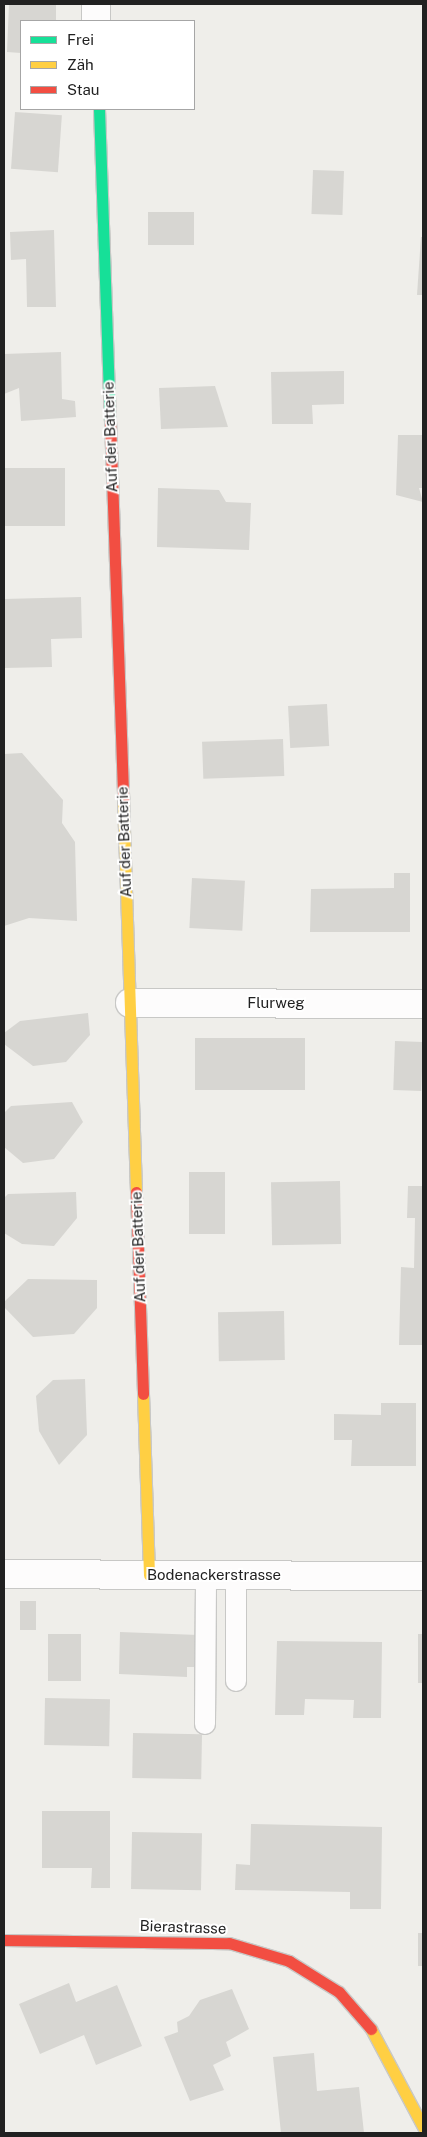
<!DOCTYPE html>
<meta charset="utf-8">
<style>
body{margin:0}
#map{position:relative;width:427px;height:2137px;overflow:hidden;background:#efeeea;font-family:"Public Sans",sans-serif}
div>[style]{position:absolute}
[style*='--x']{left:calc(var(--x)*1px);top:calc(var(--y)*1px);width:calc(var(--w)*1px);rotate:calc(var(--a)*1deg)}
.building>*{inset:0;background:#d7d6d2;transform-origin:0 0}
.roads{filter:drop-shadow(1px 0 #c8c8c6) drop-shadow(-1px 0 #c8c8c6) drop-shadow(0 1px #c8c8c6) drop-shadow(0 -1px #c8c8c6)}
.lane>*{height:20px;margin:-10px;padding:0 10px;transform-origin:10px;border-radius:10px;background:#fdfcfc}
.street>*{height:28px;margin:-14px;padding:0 14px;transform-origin:14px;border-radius:14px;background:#fdfcfc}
.fast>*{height:11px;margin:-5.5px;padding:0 5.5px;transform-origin:5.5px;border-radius:5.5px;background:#16e098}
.slow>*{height:11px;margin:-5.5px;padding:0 5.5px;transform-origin:5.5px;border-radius:5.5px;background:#ffcf43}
.jam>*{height:11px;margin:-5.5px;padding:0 5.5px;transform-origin:5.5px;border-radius:5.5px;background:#f24e42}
span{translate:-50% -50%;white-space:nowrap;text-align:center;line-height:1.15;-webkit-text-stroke:4px #fff;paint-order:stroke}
.street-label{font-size:15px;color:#212121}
.frame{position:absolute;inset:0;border:5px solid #212121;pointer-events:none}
.legend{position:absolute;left:20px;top:20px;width:175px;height:90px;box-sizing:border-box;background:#fff;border:1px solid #a6a6a6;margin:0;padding:6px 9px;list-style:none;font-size:15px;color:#212121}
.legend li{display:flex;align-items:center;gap:10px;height:25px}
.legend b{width:25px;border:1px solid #a6a6a6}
</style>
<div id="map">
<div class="building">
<i style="clip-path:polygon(9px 4px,56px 4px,56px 21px,21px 21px,21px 53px,7px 52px)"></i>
<i style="left:15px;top:112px;width:47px;height:57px;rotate:4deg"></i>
<i style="left:313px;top:170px;width:31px;height:44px;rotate:2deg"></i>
<i style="left:194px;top:212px;width:33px;height:46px;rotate:90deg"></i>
<i style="clip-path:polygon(54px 230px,56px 307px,27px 307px,26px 259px,11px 260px,10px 232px)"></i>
<i style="clip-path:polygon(421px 237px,423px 237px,423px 295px,417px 295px)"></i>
<i style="clip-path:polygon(61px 352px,62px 399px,75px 401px,76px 417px,21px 421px,19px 388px,4px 394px,4px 354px)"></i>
<i style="clip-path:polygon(344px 371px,344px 404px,312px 405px,313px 424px,272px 424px,271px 372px)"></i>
<i style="clip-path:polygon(215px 386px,228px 427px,161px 429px,159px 388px)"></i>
<i style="clip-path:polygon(398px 435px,423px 435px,423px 488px,419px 488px,423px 502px,396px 495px)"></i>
<i style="left:4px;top:468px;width:61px;height:58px"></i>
<i style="clip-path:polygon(158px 488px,219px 490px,226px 502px,251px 503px,249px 550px,157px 547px)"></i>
<i style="clip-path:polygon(81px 597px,82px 638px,51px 639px,52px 667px,4px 668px,4px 599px)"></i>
<i style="left:327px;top:704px;width:42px;height:39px;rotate:87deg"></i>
<i style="left:283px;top:739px;width:37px;height:81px;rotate:88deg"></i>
<i style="clip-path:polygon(22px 753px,63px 800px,62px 823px,75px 842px,77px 921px,29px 918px,4px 926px,4px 754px)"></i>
<i style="clip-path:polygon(394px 873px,410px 873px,410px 932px,310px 932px,311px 889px,394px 888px)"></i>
<i style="left:192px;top:878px;width:53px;height:50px;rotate:3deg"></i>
<i style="clip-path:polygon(88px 1013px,90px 1035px,66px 1062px,33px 1066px,4px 1044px,4px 1033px,20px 1021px)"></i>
<i style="left:305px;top:1038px;width:52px;height:110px;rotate:90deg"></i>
<i style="left:395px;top:1041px;width:28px;height:49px;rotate:2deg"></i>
<i style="clip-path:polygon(72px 1102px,83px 1122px,54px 1159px,23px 1163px,4px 1147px,4px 1113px,11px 1106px)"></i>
<i style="left:189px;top:1172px;width:36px;height:62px"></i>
<i style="left:340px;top:1181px;width:63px;height:69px;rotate:89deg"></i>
<i style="clip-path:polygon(408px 1186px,423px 1186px,423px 1345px,399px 1345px,401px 1267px,414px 1268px,415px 1218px,407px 1218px)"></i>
<i style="clip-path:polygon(76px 1192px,77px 1218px,54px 1246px,22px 1244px,4px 1233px,4px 1198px,8px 1194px)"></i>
<i style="clip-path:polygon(28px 1279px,97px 1280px,97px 1308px,74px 1334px,33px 1337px,4px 1307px,4px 1302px)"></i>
<i style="left:284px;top:1311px;width:49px;height:66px;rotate:89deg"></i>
<i style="clip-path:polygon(85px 1379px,87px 1435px,59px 1465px,39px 1431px,36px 1396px,53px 1380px)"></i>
<i style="clip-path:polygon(381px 1403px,416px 1403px,416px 1466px,351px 1466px,352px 1440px,334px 1440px,334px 1414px,381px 1415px)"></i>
<i style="left:20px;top:1601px;width:16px;height:29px"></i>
<i style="clip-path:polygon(120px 1632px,198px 1635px,197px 1667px,187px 1667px,187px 1677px,119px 1674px)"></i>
<i style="left:81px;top:1634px;width:47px;height:33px;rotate:90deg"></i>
<i style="left:418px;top:1634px;width:5px;height:49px"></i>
<i style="clip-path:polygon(277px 1641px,382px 1642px,381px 1718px,353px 1718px,354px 1700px,305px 1699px,304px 1715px,275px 1715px)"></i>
<i style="left:45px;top:1698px;width:65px;height:47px;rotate:1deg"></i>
<i style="left:133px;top:1733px;width:69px;height:45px;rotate:1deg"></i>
<i style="clip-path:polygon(42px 1811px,110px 1811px,110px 1888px,91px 1888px,92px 1868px,42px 1868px)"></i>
<i style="clip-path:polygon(251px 1824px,382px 1827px,381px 1909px,350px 1909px,350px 1892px,235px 1890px,236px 1864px,250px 1865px)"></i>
<i style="left:132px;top:1832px;width:70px;height:57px;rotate:1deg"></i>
<i style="left:418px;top:1933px;width:5px;height:33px"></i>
<i style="clip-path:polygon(69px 1983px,76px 2002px,117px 1985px,142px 2046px,96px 2065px,84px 2035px,40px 2054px,19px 2004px)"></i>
<i style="clip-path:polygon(232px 1989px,249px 2029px,226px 2042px,231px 2056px,213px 2065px,224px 2090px,190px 2101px,164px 2037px,178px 2032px,177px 2022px,189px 2016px,200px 2000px)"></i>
<i style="clip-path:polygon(314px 2053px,317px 2091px,359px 2087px,364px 2133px,281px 2133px,273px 2057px)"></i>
</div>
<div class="roads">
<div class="lane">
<i style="--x:236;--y:1575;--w:106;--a:90"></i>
<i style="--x:205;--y:1724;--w:150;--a:-89.6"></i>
</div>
<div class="street">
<i style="--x:96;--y:4;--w:17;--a:90"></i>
<i style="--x:130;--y:1003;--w:293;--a:0.2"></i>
<i style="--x:4;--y:1574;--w:419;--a:0.3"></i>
</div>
<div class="fast">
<i style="--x:99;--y:109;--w:311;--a:88"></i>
</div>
<div class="slow">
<i style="--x:123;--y:799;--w:393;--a:88.1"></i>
<i style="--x:143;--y:1394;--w:181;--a:88.1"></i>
<i style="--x:371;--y:2029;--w:111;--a:62"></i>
</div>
<div class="jam">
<i style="--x:110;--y:420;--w:379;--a:88"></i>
<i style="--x:136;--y:1192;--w:202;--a:88"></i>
<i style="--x:4;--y:1940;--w:225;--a:0.8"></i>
<i style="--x:229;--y:1943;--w:63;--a:16.7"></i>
<i style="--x:289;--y:1961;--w:59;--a:31.8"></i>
<i style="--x:339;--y:1992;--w:49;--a:49.1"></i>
</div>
</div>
<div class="street-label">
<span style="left:110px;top:437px;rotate:-92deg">Auf der Batterie</span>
<span style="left:124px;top:842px;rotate:-92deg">Auf der Batterie</span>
<span style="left:276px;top:1003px">Flurweg</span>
<span style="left:138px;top:1247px;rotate:-92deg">Auf der Batterie</span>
<span style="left:214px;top:1575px">Bodenackerstrasse</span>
<span style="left:183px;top:1927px;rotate:2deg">Bierastrasse</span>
</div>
<div class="frame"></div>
<ul class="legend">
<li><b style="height:6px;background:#16e098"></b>Frei</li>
<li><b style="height:6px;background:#ffcf43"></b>Zäh</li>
<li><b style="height:6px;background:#f24e42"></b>Stau</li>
</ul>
</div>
